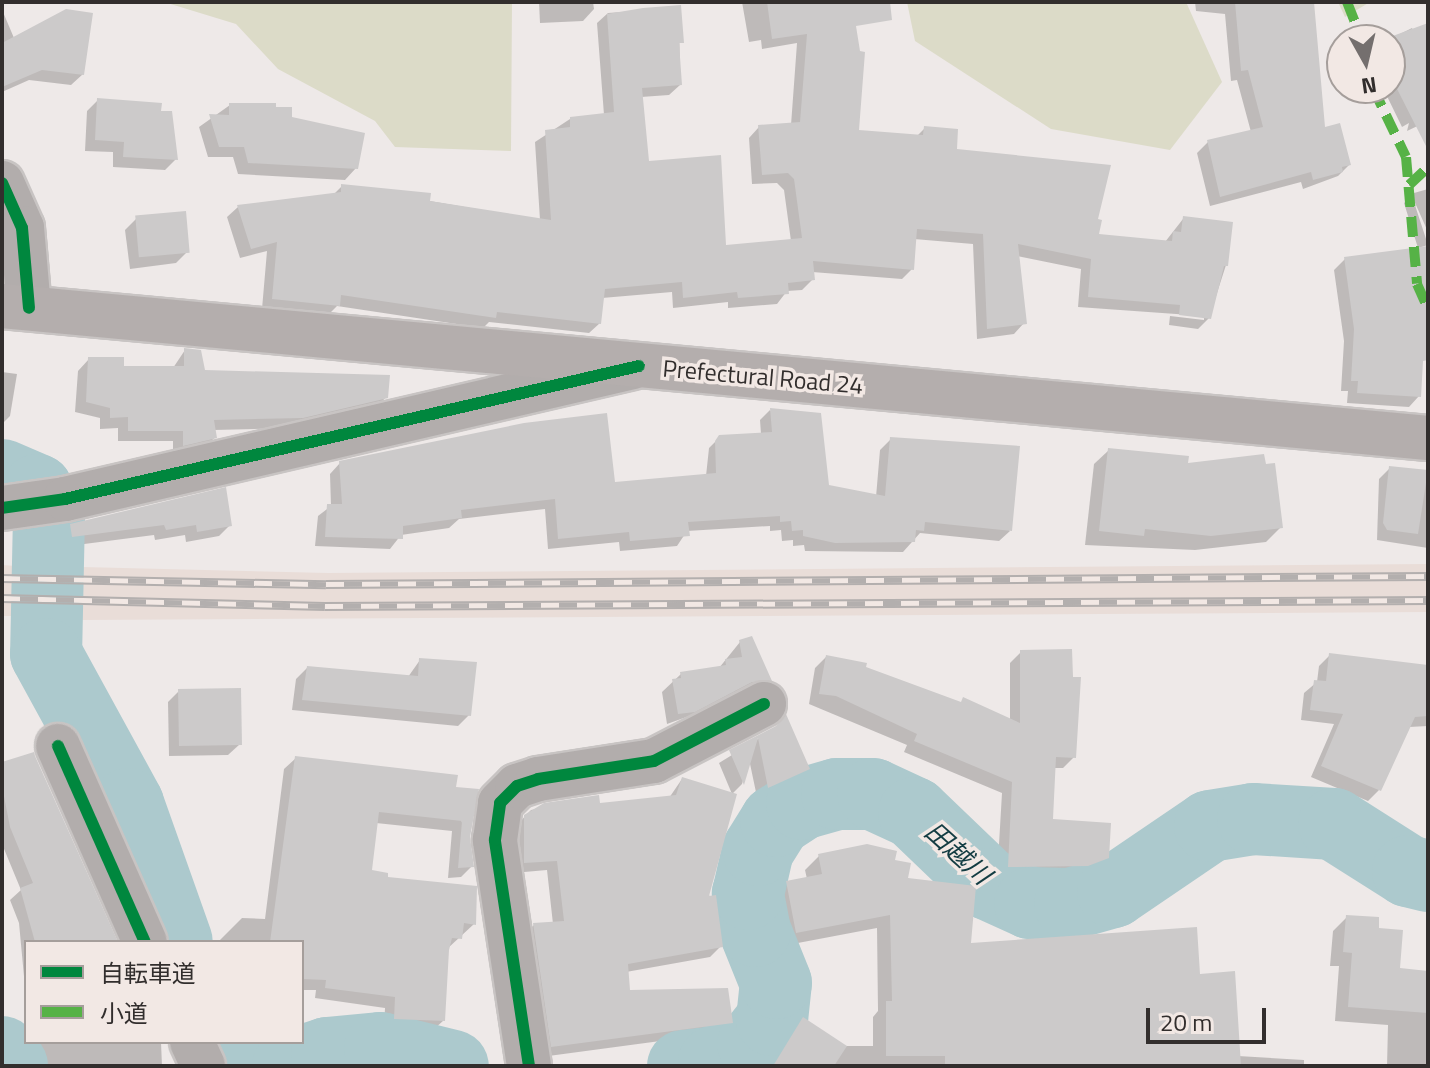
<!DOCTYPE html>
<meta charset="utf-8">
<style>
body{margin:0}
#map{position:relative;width:1430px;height:1068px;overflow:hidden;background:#eee9e8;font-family:"Titillium Web","Noto Sans JP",sans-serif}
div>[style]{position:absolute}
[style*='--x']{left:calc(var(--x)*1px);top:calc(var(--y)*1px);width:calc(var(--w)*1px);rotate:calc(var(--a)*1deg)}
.built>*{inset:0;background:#e9ddd8}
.green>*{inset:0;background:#dcdbc8}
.shadow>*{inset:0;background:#0003}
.river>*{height:72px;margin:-36px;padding:0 36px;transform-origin:36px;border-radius:36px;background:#acc9cd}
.building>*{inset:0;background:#cccaca;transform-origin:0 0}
.roads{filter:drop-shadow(2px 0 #c8c4c3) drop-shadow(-2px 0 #c8c4c3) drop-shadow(0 2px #c8c4c3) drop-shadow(0 -2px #c8c4c3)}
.minor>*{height:44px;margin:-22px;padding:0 22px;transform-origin:22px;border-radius:22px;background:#b2adac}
.major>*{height:44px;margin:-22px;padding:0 22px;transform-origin:22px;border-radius:22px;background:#b4aead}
.rail>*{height:9px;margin-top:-4.5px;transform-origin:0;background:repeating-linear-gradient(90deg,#f2e8e4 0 18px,#b3afae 0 36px);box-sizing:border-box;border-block:2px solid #b3afae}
.quiet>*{height:10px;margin-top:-5px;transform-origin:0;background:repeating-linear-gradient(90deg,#56b246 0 20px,transparent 0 30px)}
.cycleway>*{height:12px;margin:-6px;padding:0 6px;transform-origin:6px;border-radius:6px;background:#00873e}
span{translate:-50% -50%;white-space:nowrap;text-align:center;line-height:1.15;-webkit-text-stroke:7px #f2e8e4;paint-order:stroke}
.street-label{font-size:24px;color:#322e2d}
.water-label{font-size:26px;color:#133c42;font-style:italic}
.frame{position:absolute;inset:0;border:4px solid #322e2d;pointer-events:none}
.legend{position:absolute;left:24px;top:940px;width:280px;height:104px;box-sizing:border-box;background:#f2e8e4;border:2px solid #a59e9b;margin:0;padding:10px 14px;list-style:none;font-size:24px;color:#322e2d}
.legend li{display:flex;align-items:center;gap:16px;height:40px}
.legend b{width:40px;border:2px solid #a59e9b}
.north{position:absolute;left:1326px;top:24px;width:80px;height:80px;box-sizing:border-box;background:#f2e8e4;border:2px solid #a59e9b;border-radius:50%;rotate:172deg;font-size:22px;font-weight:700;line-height:32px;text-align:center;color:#322e2d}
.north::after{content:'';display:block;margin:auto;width:28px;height:36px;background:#746f6e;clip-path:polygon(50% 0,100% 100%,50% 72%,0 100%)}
.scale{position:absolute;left:1146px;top:1008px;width:120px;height:36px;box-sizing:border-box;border:4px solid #322e2d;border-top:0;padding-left:10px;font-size:24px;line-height:28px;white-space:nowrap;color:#322e2d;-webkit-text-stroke:6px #f2e8e4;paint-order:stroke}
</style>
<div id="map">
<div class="built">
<i style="clip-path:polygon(1428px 564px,1428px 612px,81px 620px,82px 567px,328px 573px)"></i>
<i style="clip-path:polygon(2px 565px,16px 566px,14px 616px,2px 616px)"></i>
</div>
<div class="green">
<i style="clip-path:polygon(164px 2px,512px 2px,511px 151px,395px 147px,375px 121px,278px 69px,236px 24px)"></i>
<i style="clip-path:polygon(907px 2px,1186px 2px,1222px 82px,1170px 150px,1051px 129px,915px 41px)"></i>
<i style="clip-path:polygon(1338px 2px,1370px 2px,1345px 17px)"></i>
</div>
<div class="shadow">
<i style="clip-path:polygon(539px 2px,593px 2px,594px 9px,583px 21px,540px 23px)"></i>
<i style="clip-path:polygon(742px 2px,850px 2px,857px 131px,917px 136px,925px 128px,954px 151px,1095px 220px,1097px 236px,1165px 242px,1183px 219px,1226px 265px,1209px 318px,1198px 329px,1169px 325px,1170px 316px,1204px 320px,1204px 316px,1078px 307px,1081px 269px,1017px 256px,1024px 323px,1014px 334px,977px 339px,973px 244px,914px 239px,912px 269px,902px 279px,812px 272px,812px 280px,802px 290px,787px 291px,777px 304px,728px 308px,728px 302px,673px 308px,672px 292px,602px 298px,600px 323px,589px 333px,489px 322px,483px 328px,337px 306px,327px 316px,262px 309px,267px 251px,240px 258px,227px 217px,238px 207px,333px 195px,342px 186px,540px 220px,535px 142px,570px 119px,604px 115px,597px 23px,608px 13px,679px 8px,680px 85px,669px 95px,641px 97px,647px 163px,724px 247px,791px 241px,784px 190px,777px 183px,752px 184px,749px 138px,759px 127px,791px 125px,797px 43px,762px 49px,761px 40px,749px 42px)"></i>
<i style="clip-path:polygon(1195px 2px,1307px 2px,1323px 129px,1349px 165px,1338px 176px,1303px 189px,1301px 182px,1210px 206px,1197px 153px,1208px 142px,1251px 132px,1237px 80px,1231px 81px,1225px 14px,1196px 11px)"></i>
<i style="clip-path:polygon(3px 12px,14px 38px,83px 74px,71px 85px,29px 80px,2px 92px)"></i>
<i style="clip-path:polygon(1412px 28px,1428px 61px,1428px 121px,1407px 131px,1409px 123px,1402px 127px,1383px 88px,1390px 88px,1388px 40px)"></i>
<i style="clip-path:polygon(98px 100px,159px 113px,176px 159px,165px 170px,113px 167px,113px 152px,85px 151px,87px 111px)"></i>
<i style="clip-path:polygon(230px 105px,274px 109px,356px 168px,345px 180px,238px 174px,233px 157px,208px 157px,199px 127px)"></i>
<i style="clip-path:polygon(1428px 189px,1428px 232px,1412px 196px,1428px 245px,1418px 248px,1404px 203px,1414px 193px)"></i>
<i style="clip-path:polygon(136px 219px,187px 252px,176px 263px,130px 269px,125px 230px)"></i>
<i style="clip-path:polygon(1345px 259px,1419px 396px,1409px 407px,1347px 403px,1348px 391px,1341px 391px,1344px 341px,1334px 270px)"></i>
<i style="clip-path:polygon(185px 350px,203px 372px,386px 397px,375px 409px,290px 428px,214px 430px,215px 437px,204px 449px,173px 456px,173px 441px,118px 441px,118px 428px,100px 429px,100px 418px,75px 412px,78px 371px,89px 359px,122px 368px,173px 368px)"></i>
<i style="clip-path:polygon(2px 372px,17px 374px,10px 416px,2px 424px)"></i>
<i style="clip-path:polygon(770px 410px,827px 487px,876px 497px,880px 450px,891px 439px,1010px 531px,999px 541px,920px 533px,903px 552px,805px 551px,804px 545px,793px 546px,793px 540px,782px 541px,781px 530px,770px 531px,770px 526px,687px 531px,677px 546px,620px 551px,619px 542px,548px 549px,545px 509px,459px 519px,449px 528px,401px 535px,390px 549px,315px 546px,318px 516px,331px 506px,330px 474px,340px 463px,613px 484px,706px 476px,709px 448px,720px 437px,761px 434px,760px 420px)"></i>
<i style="clip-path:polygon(1109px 450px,1186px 465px,1281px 527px,1266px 542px,1195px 550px,1085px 545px,1094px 464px)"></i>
<i style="clip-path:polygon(1390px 468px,1428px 473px,1428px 548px,1377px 540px,1379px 479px)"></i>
<i style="clip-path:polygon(224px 490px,230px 525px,219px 536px,186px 542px,185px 535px,155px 540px,154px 535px,61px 547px,60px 537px,71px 525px)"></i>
<i style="clip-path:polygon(740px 642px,769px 681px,759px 691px,667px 724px,662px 692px,681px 674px,719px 668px)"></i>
<i style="clip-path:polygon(1021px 652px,1074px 757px,1063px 768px,1054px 768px,1051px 821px,1108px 858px,1096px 869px,1075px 876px,997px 878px,1002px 793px,904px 752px,907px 745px,809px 704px,815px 668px,826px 657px,1010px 721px,1010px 663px)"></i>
<i style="clip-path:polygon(1330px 655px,1428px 667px,1428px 726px,1409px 727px,1379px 790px,1368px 801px,1311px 777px,1334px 724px,1301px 720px,1304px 693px,1317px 682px,1319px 666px)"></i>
<i style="clip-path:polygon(420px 660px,469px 715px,458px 726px,292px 710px,296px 679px,307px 668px,408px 677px)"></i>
<i style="clip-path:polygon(179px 691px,240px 744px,228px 755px,169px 756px,168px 702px)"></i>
<i style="clip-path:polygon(774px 729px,807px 769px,796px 780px,757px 797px,749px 759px,742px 784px,732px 794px,719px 763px)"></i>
<i style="clip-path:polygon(296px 758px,454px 788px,472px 866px,461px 877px,448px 878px,452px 831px,376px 823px,370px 872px,474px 924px,447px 949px,444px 1020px,432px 1031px,384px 1029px,385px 1008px,315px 998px,316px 990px,302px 990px,302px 942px,218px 942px,242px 918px,265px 919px,284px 769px)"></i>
<i style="clip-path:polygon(2px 764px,115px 942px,26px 942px,26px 998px,19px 923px,10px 900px,21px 890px,2px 844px)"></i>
<i style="clip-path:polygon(682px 779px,721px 946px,710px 957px,626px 972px,629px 992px,731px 1023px,720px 1033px,541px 1057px,523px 936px,534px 925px,553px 924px,547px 870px,513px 873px,514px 828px,531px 810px,598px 797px,598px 805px,669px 798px)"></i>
<i style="clip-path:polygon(819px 856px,893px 861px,968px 945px,1198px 976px,1238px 1056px,1304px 1060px,1304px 1066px,769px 1066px,803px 1020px,844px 1046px,873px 1046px,873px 1017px,878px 1011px,877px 928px,782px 946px,773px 897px,787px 883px,807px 879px,805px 870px)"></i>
<i style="clip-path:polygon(1347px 917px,1377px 930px,1399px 972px,1428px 973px,1428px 1066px,1387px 1066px,1388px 1025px,1335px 1021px,1339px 966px,1330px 966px,1333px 931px)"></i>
<i style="clip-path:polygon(26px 1027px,26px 1042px,161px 1042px,162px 1066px,17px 1066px,10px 1039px)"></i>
</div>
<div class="river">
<i style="--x:2;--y:475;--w:38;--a:23"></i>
<i style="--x:37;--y:490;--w:28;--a:64"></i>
<i style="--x:49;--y:515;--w:139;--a:91.2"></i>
<i style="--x:46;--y:654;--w:171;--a:61.3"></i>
<i style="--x:128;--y:804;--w:146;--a:70.5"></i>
<i style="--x:230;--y:1042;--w:50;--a:28.6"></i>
<i style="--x:2;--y:1052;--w:17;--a:54"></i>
<i style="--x:288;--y:1066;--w:41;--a:-18.4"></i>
<i style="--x:327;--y:1053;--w:53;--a:-5.4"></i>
<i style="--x:380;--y:1048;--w:75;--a:13.9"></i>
<i style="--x:683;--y:1066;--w:31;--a:-7"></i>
<i style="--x:714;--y:1062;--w:43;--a:-24.8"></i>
<i style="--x:753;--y:1044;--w:31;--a:-52"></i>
<i style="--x:772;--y:1020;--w:37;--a:-84"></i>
<i style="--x:776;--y:983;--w:56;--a:-112"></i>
<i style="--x:755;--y:931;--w:38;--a:-101"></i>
<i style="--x:748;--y:894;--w:45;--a:-77.2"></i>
<i style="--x:758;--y:850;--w:34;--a:-58"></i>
<i style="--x:776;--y:821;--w:31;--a:-33"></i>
<i style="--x:802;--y:804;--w:36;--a:-16"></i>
<i style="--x:837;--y:794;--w:36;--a:0"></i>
<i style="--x:873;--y:794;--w:45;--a:24.9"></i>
<i style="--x:914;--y:813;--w:103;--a:43.8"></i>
<i style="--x:988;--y:884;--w:46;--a:24.3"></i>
<i style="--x:1030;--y:903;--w:40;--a:1.4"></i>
<i style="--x:1070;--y:904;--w:45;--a:-15.6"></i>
<i style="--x:1113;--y:892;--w:117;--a:-34.2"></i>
<i style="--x:1210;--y:826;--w:44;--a:-9.2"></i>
<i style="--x:1253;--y:819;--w:81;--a:3.5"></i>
<i style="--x:1334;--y:824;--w:88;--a:32.4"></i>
<i style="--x:1408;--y:871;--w:21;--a:14"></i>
</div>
<div class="building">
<i style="clip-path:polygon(767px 2px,890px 2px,892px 20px,856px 26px,860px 51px,865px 52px,859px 130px,923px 135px,924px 126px,958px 129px,957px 149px,1111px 165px,1098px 219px,1102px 220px,1099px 234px,1172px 241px,1173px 231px,1181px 232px,1183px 216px,1233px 222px,1228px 266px,1224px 266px,1211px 319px,1179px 315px,1180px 305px,1088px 297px,1091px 259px,1018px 244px,1027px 324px,987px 329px,983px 234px,917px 229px,914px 270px,813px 261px,815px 280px,788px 283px,789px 294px,738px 298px,737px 292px,683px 298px,682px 282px,605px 289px,601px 324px,497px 312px,496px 318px,341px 295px,340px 306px,272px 299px,277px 242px,251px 249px,237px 205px,341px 192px,341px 184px,431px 193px,430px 201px,551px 220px,545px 130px,570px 127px,570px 117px,614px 112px,607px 14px,643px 8px,681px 5px,684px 43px,679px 43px,682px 85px,642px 88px,649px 161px,721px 155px,726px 245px,802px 238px,794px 179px,788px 173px,762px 175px,758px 125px,800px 122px,807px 34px,772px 39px)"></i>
<i style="clip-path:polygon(1235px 2px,1314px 2px,1325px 127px,1340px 123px,1351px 165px,1342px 167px,1343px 172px,1313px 180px,1311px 172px,1220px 197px,1207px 140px,1263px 127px,1248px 70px,1241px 71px)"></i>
<i style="clip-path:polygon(66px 9px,93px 13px,84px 75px,42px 70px,2px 87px,2px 43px)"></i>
<i style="clip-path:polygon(1428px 23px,1428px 150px,1390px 75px,1390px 37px)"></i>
<i style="clip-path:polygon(97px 98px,162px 103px,161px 111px,172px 111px,178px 160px,123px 157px,124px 142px,95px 140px)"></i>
<i style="clip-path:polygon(229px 103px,276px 103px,276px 107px,292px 107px,292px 117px,365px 133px,358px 169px,248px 163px,244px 147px,219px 147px,209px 114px,229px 115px)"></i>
<i style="left:186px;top:211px;width:42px;height:51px;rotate:85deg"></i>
<i style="clip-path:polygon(1428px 246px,1428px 360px,1423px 361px,1421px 397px,1357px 393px,1358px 381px,1351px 381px,1354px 329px,1344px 257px)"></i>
<i style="clip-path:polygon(184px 348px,201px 350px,205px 370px,390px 375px,388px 398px,303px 418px,214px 420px,217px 438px,183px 446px,183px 431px,128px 431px,128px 417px,110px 418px,110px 408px,86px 402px,88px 357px,124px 357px,124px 366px,184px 366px)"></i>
<i style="clip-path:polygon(770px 408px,821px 413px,829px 485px,885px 496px,890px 437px,1020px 446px,1012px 531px,925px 522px,924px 531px,916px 530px,915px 542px,835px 543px,803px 536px,803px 530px,792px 531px,791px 521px,780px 522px,780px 516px,688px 522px,690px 536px,630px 541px,629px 532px,558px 539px,555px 499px,461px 510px,462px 518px,403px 526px,403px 539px,325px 537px,327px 504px,342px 504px,339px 461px,524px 423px,607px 413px,615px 482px,716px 473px,715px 441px,719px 435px,772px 432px)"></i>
<i style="clip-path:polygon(1108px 448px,1189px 456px,1188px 463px,1264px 454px,1266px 464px,1275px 463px,1283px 528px,1211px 536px,1145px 529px,1144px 536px,1099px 531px)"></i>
<i style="clip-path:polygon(1389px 466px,1428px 470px,1418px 534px,1387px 530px,1383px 523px)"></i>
<i style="clip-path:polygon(226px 487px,232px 526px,197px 532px,196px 525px,166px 530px,164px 525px,72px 537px,70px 524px)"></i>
<i style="clip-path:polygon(752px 636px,772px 681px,752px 682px,695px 712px,678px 714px,672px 679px,681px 678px,680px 672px,726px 665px,725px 659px,742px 657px,739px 640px)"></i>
<i style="clip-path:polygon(1072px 649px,1073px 677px,1081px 677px,1076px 758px,1056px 757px,1053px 819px,1111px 823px,1109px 858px,1088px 866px,1008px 867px,1012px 782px,914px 741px,917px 734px,836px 696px,819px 694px,826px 655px,867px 663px,866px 667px,961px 702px,963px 697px,1020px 723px,1020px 650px)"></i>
<i style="clip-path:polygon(1329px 653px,1428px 665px,1428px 716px,1415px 717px,1381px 791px,1321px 766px,1343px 714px,1310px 710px,1314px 680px,1326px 681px)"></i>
<i style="clip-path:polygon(419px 658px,477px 662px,471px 716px,302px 700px,307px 666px,418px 676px)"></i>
<i style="left:241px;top:688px;width:57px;height:63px;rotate:89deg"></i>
<i style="clip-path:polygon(786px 714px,810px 769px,768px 788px,758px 738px,744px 785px,729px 750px,776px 726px)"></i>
<i style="clip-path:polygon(34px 752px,35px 756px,118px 942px,35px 942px,20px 888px,33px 883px,10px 827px,2px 786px,2px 762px)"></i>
<i style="clip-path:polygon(295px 756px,458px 775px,456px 787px,479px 789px,470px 837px,474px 867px,458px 868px,462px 821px,379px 812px,372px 870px,388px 873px,388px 877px,477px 886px,476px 925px,464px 923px,462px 939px,452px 938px,449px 950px,445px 1021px,394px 1019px,395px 997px,325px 988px,326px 980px,302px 979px,302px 942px,270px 942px)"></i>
<i style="clip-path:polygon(682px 777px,737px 794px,709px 896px,716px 895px,723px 947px,628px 964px,630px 990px,728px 988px,733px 1023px,551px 1047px,533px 923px,564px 921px,557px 861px,524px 863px,524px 815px,544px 803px,599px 795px,600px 803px,676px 795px)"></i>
<i style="clip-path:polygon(867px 844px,897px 851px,895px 860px,911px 863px,908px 878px,976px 886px,971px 943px,1197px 927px,1200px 974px,1235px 971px,1241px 1066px,945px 1066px,945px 1056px,886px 1056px,886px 1001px,892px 1001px,890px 915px,796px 933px,786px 881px,822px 874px,818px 854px)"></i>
<i style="clip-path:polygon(1346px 915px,1379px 917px,1379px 928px,1403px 930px,1400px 968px,1428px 971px,1428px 1013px,1348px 1007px,1352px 953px,1343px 952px)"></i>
<i style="clip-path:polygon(803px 1017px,847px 1046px,834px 1066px,773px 1066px)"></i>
</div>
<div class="roads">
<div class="minor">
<i style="--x:2;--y:183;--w:49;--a:66"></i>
<i style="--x:22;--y:228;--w:80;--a:85"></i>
<i style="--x:2;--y:508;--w:64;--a:-8.1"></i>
<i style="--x:65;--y:499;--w:583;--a:-13.08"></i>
<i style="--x:58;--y:746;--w:214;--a:66.1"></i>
<i style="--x:192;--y:1042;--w:26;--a:65"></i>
<i style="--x:529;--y:1066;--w:229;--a:-98.6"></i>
<i style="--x:495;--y:840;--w:37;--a:-82"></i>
<i style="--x:500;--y:803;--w:24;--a:-45"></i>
<i style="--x:517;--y:786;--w:22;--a:-18"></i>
<i style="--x:538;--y:779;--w:117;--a:-8.8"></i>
<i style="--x:654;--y:761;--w:124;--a:-27.4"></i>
</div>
<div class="major">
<i style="--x:2;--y:306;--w:1432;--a:5.29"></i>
</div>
</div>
<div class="rail">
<i style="--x:2;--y:578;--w:324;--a:1.1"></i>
<i style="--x:326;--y:584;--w:1102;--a:-0.42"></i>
<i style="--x:2;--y:598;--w:323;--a:1.4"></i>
<i style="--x:325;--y:606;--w:1103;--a:-0.31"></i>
</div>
<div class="quiet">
<i style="--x:1347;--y:2;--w:41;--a:68.5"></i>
<i style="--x:1373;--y:88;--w:76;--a:64.4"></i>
<i style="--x:1406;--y:157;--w:127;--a:85"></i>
<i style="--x:1417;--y:284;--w:27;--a:66"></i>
<i style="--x:1409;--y:185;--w:26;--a:-43"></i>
</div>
<div class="cycleway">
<i style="--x:2;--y:183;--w:49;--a:66"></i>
<i style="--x:22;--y:228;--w:80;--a:85"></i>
<i style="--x:2;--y:508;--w:64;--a:-8.1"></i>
<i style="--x:65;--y:499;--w:589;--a:-13.05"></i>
<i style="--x:58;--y:746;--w:214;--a:66.1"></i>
<i style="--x:529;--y:1066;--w:229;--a:-98.6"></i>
<i style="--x:495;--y:840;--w:37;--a:-82"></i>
<i style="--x:500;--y:803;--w:24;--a:-45"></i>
<i style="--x:517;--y:786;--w:22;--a:-18"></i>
<i style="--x:538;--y:779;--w:117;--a:-8.8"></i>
<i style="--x:654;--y:761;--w:124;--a:-27.4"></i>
</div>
<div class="street-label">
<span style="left:763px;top:377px;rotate:5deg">Prefectural Road 24</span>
</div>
<div class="water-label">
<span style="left:958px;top:853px;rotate:42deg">田越川</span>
</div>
<div class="frame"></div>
<ul class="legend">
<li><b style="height:10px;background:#00873e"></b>自転車道</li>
<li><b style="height:10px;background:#56b246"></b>小道</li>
</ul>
<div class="north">N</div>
<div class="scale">20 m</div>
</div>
